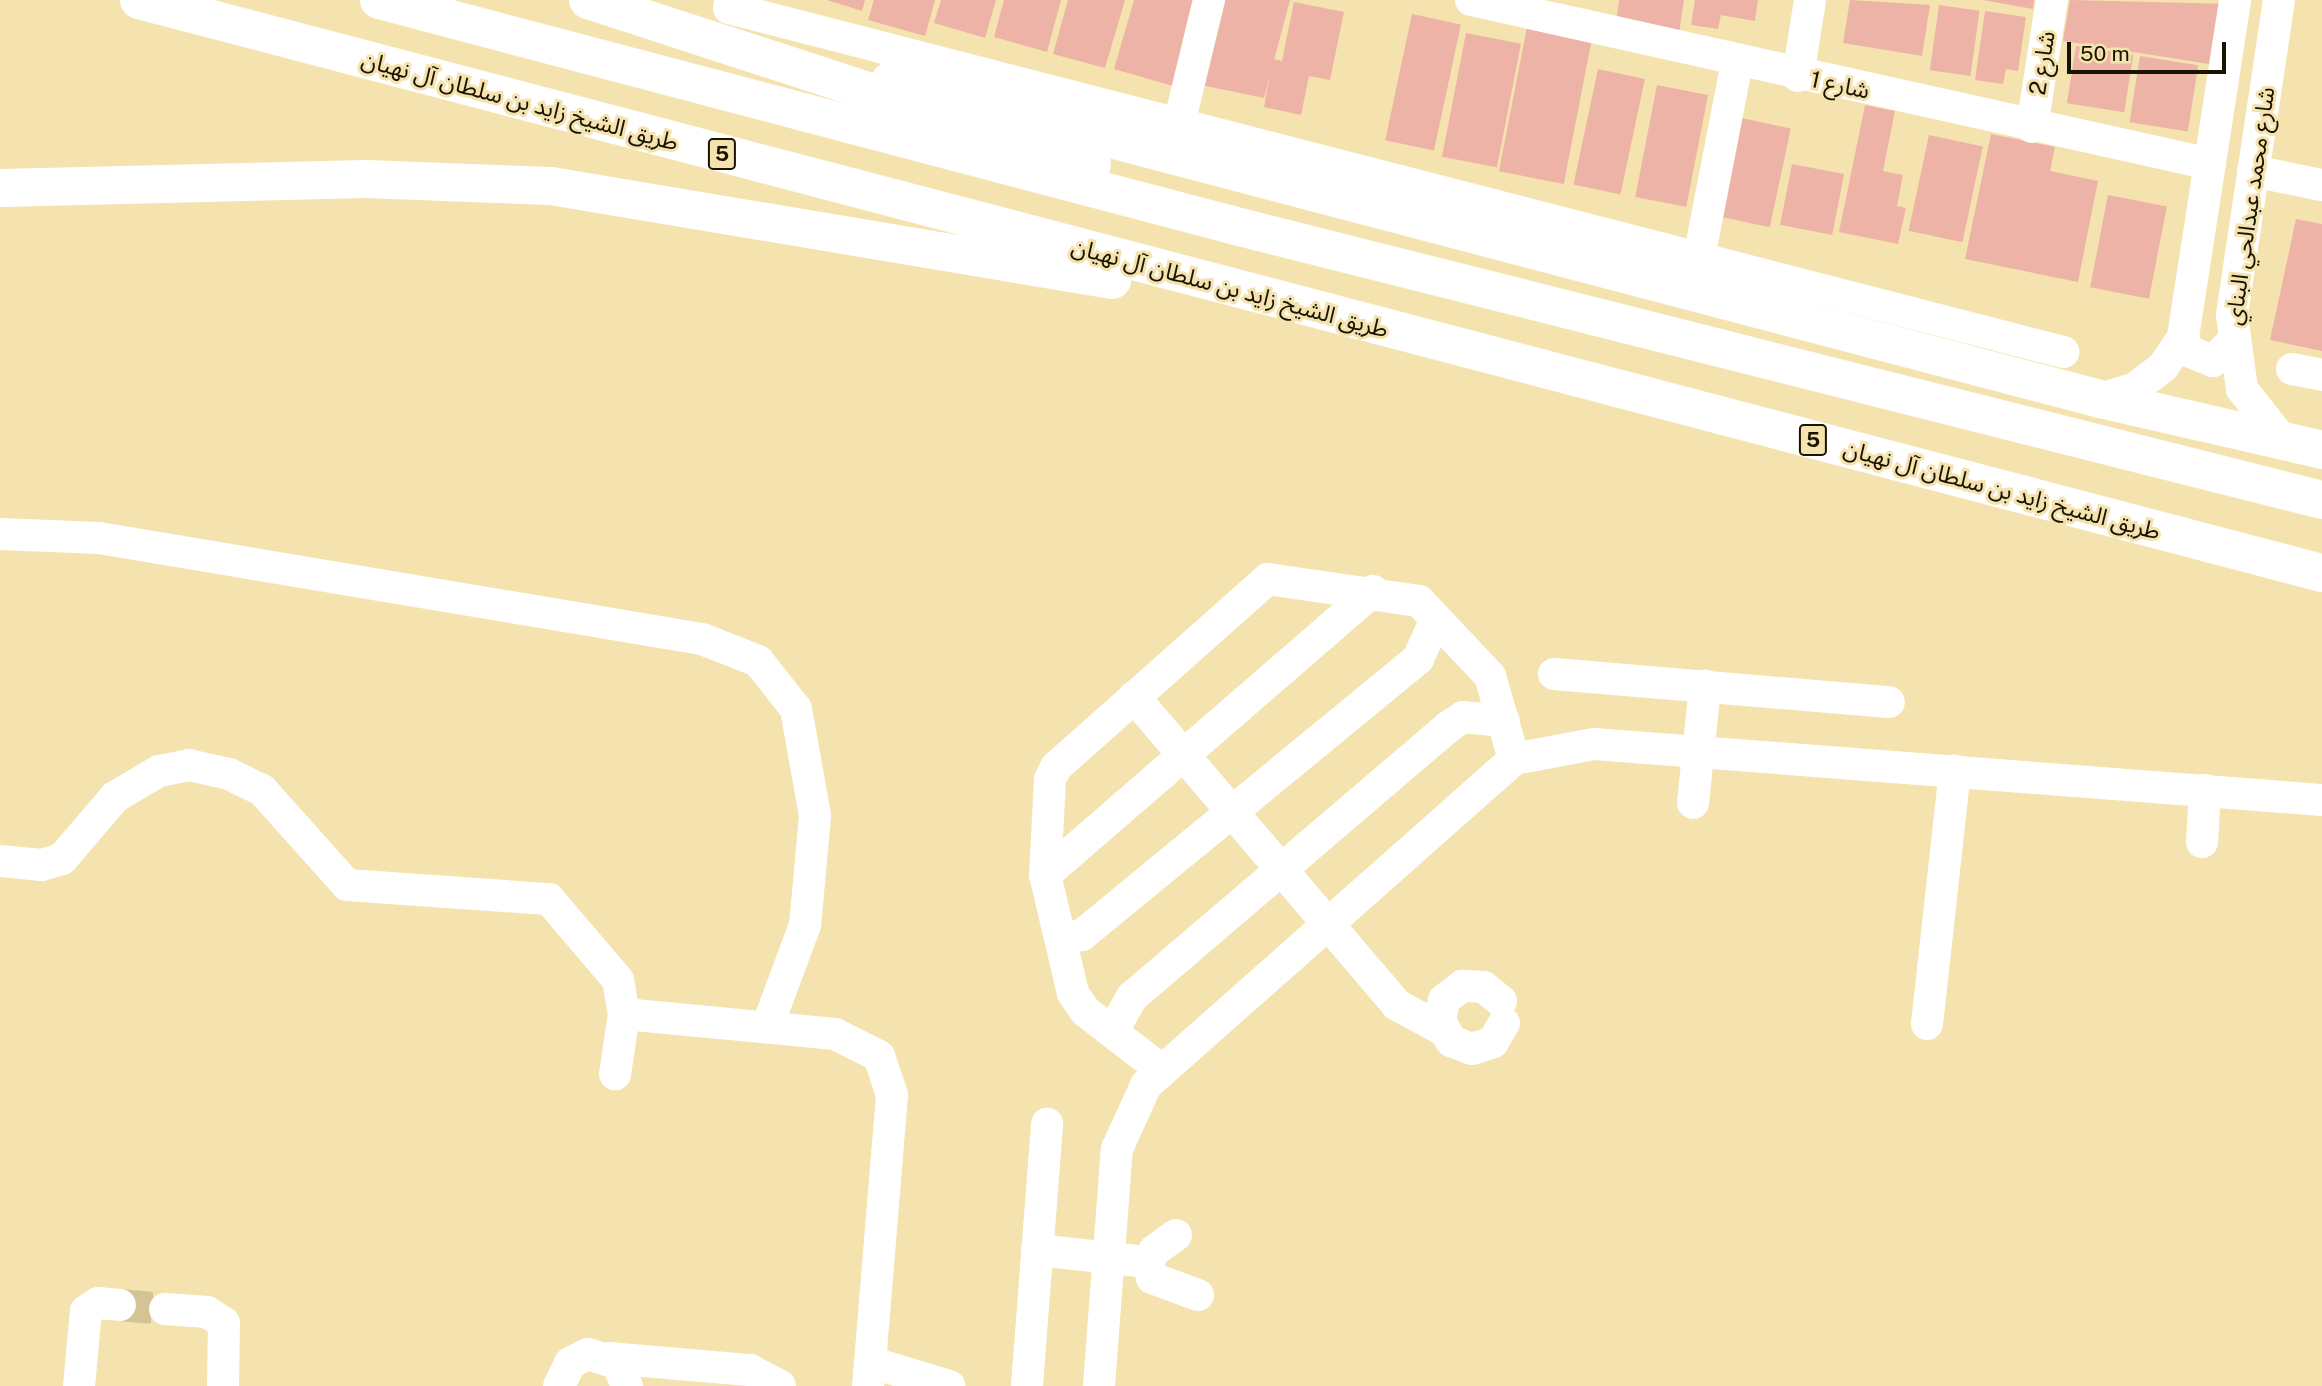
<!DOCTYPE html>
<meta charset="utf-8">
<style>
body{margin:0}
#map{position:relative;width:2322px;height:1386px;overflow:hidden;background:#f5e3af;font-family:"Public Sans","Noto Sans Arabic",sans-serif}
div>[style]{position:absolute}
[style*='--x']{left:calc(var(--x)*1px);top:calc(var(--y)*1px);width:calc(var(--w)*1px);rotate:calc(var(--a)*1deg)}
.building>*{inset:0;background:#edb3a7;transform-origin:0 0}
.minor-tunnel>*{height:32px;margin-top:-16px;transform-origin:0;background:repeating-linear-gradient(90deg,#d4c495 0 32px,transparent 0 48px)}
.minor>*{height:32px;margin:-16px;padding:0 16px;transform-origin:16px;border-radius:16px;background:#fff}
.major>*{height:38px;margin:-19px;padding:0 19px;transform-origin:19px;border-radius:19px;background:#fff}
.highway>*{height:38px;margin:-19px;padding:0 19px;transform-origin:19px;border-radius:19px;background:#fff}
span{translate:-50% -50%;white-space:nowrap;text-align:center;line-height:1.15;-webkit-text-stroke:6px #f5e3af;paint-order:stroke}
.shield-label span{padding:2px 5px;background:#f5e3af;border:2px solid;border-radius:5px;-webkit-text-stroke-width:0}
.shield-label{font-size:21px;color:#191301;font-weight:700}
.street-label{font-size:23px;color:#191301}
.scale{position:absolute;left:2067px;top:42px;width:159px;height:32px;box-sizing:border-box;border:4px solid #191301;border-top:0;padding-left:9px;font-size:21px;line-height:24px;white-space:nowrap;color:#191301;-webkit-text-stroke:5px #f5e3af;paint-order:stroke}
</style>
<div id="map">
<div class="building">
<i style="clip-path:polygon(827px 0,865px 0,862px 11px)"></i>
<i style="clip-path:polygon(874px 0,935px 0,925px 36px,868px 20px)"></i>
<i style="clip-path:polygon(941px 0,996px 0,985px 38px,934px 23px)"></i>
<i style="clip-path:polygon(1004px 0,1061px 0,1047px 52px,994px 37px)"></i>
<i style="clip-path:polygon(1068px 0,1125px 0,1105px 68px,1053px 54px)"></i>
<i style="clip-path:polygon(1134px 0,1197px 0,1173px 86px,1114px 69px)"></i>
<i style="clip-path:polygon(1218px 0,1290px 0,1264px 98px,1201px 85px)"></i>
<i style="clip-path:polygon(1619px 0,1684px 0,1679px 33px,1616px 24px)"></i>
<i style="clip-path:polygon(1695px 0,1758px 0,1755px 21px,1721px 15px,1718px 29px,1691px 25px)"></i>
<i style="clip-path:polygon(1850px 0,1930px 5px,1922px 56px,1843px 43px)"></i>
<i style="clip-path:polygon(1983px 0,2034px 0,2033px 9px)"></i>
<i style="clip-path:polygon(2070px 0,2231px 4px,2222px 66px,2063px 41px)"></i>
<i style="clip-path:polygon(1294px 2px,1344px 12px,1330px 80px,1309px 76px,1301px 115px,1264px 107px,1273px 59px,1282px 61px)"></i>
<i style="left:1939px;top:5px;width:41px;height:66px;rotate:8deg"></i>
<i style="clip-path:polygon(1985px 11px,2026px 17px,2018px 71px,2006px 69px,2003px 84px,1975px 80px)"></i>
<i style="left:1412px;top:14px;width:50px;height:129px;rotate:12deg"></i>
<i style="left:1527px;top:27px;width:66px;height:147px;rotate:11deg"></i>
<i style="left:1466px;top:33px;width:56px;height:126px;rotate:11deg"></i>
<i style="left:2076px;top:46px;width:58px;height:58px;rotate:9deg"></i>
<i style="left:2140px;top:56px;width:59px;height:67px;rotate:9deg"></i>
<i style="left:1598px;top:69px;width:48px;height:118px;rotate:12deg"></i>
<i style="left:1657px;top:85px;width:52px;height:114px;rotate:11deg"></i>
<i style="clip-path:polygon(1865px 105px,1895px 111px,1883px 171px,1903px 175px,1897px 206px,1906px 208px,1898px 244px,1839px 232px)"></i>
<i style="left:1737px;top:117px;width:55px;height:101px;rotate:12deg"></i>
<i style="clip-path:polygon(1991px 134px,2055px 147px,2050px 171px,2098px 181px,2078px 282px,1965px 259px)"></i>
<i style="left:1929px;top:135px;width:55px;height:98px;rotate:12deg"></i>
<i style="left:1792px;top:164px;width:53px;height:62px;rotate:11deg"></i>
<i style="left:2108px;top:195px;width:60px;height:94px;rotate:11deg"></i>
<i style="clip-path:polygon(2296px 219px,2322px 224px,2322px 351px,2270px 340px)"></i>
</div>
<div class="minor-tunnel">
<i style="--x:120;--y:1305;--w:45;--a:5.1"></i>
</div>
<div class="minor">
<i style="--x:731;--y:0;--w:8;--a:104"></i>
<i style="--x:729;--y:8;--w:1378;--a:14.46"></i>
<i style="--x:1471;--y:0;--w:757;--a:12.51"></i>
<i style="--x:2279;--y:0;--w:318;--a:98.5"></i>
<i style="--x:2232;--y:315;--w:75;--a:82.3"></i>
<i style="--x:2242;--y:389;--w:65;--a:51.9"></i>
<i style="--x:1798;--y:76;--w:77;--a:-81"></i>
<i style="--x:1179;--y:124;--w:128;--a:-76.4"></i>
<i style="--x:2032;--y:127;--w:129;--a:-81.1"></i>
<i style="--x:2253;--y:171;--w:70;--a:11.5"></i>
<i style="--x:1699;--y:258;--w:200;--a:-79"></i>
<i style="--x:2183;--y:337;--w:15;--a:70"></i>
<i style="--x:2188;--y:351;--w:27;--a:22"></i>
<i style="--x:2213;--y:361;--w:27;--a:-45"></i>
<i style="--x:2292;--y:369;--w:31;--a:11"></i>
<i style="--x:2100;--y:399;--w:37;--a:-17"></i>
<i style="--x:2135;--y:388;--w:35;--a:-37"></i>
<i style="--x:2163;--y:367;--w:36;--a:-56"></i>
<i style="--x:2183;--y:337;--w:341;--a:-81.2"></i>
<i style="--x:0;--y:534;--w:99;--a:2.3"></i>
<i style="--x:99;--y:538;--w:611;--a:9.51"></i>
<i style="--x:702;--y:639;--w:60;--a:21.4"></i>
<i style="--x:758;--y:661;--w:61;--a:51.6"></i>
<i style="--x:796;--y:709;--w:109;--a:79.9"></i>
<i style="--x:815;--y:816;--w:109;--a:95.2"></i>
<i style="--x:805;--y:925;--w:109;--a:110.4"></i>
<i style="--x:1554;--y:674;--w:336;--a:4.8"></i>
<i style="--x:1134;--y:697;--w:405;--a:49.5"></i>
<i style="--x:1397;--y:1005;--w:51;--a:28.1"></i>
<i style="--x:1693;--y:803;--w:118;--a:-84.1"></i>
<i style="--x:2202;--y:842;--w:52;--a:-86.7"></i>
<i style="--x:0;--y:861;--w:42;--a:5.4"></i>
<i style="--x:42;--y:865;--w:21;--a:-17"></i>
<i style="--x:62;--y:859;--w:82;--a:-49.5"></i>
<i style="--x:115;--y:797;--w:51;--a:-30.6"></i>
<i style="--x:159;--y:771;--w:31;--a:-11"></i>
<i style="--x:189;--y:765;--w:41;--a:12.7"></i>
<i style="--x:229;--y:774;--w:37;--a:26"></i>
<i style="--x:262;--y:790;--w:127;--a:48.2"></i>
<i style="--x:347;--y:885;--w:202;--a:4"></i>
<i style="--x:549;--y:899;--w:106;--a:49.6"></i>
<i style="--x:618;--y:980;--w:35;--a:80"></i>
<i style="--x:624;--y:1014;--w:61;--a:98.5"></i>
<i style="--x:1045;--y:875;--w:434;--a:-40.9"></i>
<i style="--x:1061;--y:938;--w:21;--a:-8"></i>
<i style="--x:1082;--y:935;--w:435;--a:-39.4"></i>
<i style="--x:1418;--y:659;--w:44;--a:-65.8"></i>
<i style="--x:1501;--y:1001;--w:22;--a:-141"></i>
<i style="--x:1484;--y:987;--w:22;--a:-177"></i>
<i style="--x:1462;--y:986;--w:23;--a:142"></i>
<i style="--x:1444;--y:1000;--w:21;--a:101"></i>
<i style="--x:1440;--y:1021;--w:23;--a:61"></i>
<i style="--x:1451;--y:1041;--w:22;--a:21"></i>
<i style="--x:1472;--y:1049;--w:22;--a:-18"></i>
<i style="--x:1493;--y:1042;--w:22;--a:-60"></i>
<i style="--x:624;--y:1014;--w:212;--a:5.4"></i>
<i style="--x:835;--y:1034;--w:49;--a:26.6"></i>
<i style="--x:879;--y:1056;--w:41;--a:71.6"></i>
<i style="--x:892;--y:1095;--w:292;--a:94.7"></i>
<i style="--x:1927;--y:1024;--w:255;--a:-83.7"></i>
<i style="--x:1113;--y:1031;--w:39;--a:-61"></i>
<i style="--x:1132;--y:997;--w:416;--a:-40.5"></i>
<i style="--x:1448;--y:727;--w:18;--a:-34"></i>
<i style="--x:1463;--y:717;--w:41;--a:5.6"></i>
<i style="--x:1159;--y:1068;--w:93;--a:-142.4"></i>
<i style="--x:1085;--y:1011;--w:22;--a:-124"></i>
<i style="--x:1073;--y:993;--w:121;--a:-103.3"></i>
<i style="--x:1045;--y:875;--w:96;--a:-87"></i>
<i style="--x:1050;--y:779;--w:13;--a:-63"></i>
<i style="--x:1056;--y:767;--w:283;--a:-41.6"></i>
<i style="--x:1268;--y:579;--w:153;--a:8.3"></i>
<i style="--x:1419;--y:601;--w:103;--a:46.6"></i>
<i style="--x:1490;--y:676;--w:86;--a:73.9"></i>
<i style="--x:1176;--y:1235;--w:27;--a:144"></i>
<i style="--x:1154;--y:1251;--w:13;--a:119"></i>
<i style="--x:1148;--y:1262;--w:16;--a:76"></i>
<i style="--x:1152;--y:1278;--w:49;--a:20.3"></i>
<i style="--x:1037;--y:1250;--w:112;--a:6.2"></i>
<i style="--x:165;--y:1309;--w:42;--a:4.1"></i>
<i style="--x:207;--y:1312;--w:20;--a:33"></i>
<i style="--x:224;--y:1323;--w:63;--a:90.9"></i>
<i style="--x:609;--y:1358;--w:142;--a:4.9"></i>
<i style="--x:750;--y:1370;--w:34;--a:28"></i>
<i style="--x:870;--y:1362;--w:83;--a:16.9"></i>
<i style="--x:1027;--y:1385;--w:262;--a:-85.6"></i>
<i style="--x:79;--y:1386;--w:75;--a:-84.7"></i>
<i style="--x:86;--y:1311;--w:14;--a:-34"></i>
<i style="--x:98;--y:1303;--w:22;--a:5"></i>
<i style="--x:559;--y:1386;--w:25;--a:-64"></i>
<i style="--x:570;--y:1363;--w:20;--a:-27"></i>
<i style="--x:588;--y:1354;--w:32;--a:18"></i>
<i style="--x:618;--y:1364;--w:24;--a:68"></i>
<i style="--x:1099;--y:1386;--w:238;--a:-85.7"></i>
<i style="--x:1117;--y:1149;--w:70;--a:-65.6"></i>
<i style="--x:1146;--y:1085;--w:492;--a:-41.5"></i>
<i style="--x:1514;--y:759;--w:81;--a:-10.6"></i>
<i style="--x:1594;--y:744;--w:730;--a:4.4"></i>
</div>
<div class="major">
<i style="--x:890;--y:81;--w:1251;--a:14.72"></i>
<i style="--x:2100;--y:399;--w:228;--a:12.9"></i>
</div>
<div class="highway">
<i style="--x:139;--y:0;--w:2257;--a:14.71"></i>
<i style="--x:379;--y:0;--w:878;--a:14.78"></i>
<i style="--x:1228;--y:224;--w:1128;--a:14.16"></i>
<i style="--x:588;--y:0;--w:530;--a:18.02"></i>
<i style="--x:0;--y:188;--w:366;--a:-1.4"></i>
<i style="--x:366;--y:179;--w:185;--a:2.2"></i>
<i style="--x:551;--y:186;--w:569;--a:9.51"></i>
</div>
<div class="shield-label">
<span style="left:722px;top:154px">5</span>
<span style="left:1813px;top:440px">5</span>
</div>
<div class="street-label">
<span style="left:2042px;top:63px;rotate:-81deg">شارع 2</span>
<span style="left:1840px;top:85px;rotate:12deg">شارع 1</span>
<span style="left:520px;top:101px;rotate:15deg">طريق الشيخ زايد بن سلطان آل نهيان</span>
<span style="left:2250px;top:206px;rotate:-82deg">شارع محمد عبدالحي البناي</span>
<span style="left:1230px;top:288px;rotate:15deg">طريق الشيخ زايد بن سلطان آل نهيان</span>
<span style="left:2002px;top:490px;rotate:15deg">طريق الشيخ زايد بن سلطان آل نهيان</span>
</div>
<div class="scale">50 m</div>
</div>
